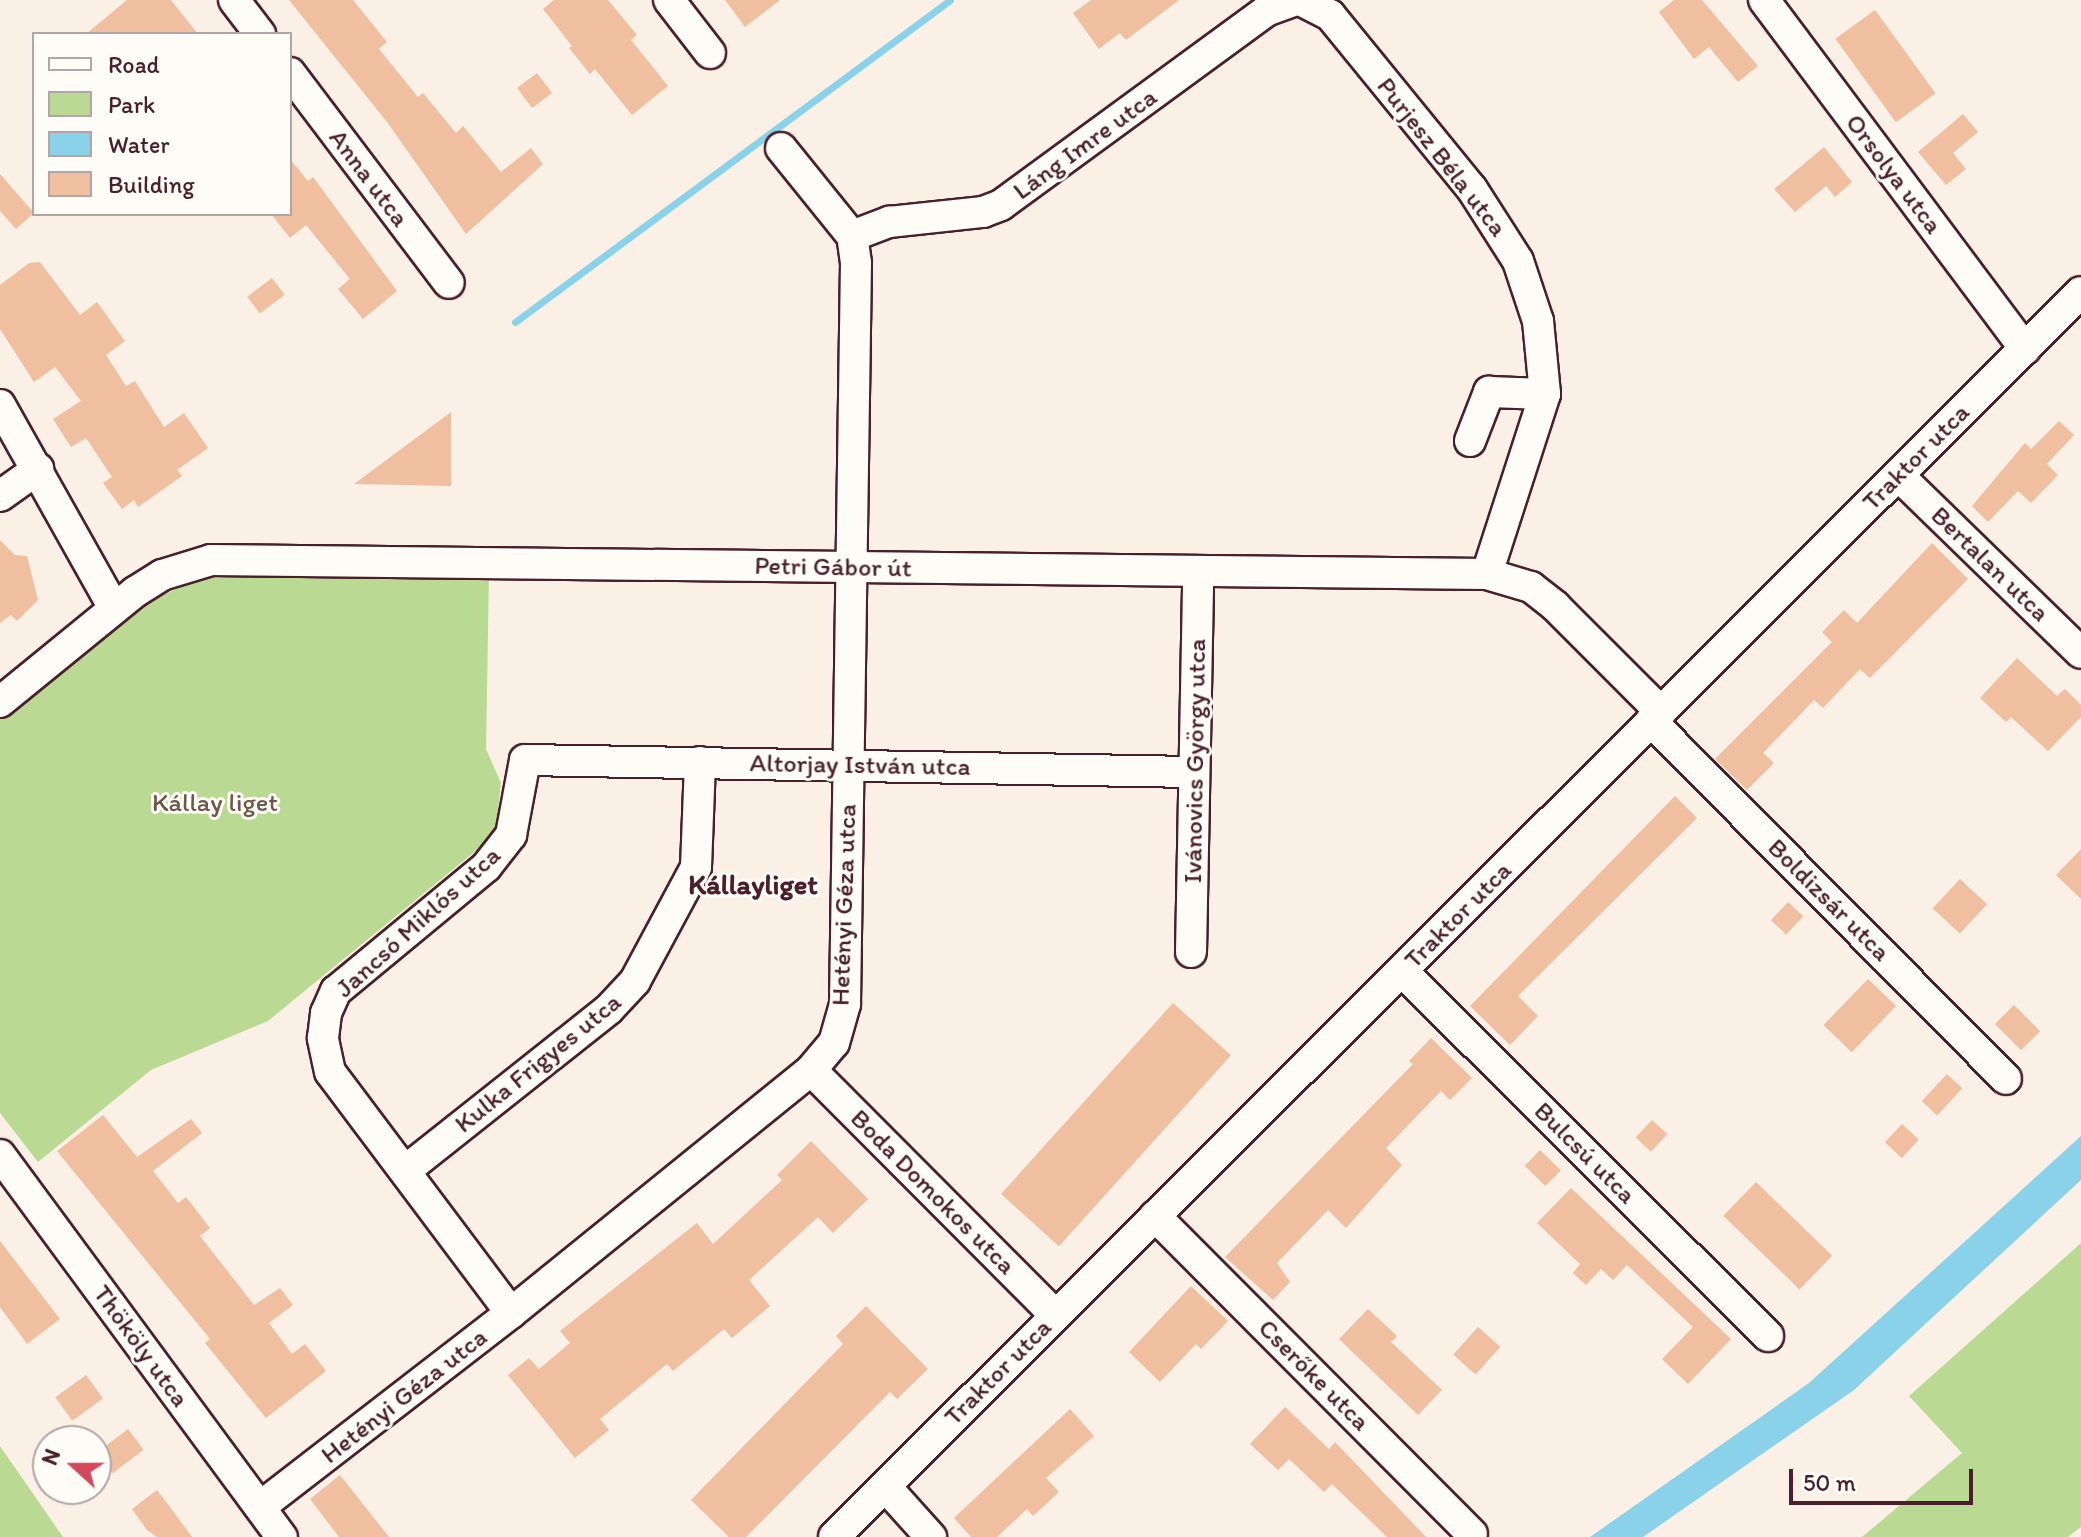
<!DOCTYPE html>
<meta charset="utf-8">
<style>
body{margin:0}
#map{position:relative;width:2081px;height:1537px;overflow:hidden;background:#faf0e6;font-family:Itim,sans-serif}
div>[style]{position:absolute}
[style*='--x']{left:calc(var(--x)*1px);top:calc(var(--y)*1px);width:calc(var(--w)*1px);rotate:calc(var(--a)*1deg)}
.green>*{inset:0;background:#bada94}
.water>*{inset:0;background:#89d2ea}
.stream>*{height:7px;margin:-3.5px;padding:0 3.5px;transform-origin:3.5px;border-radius:3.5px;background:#89d2ea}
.building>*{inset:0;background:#f0bfa0;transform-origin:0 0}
.roads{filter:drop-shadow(2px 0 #4a1f2b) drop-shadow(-2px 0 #4a1f2b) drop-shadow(0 2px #4a1f2b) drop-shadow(0 -2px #4a1f2b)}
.minor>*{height:30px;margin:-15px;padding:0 15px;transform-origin:15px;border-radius:15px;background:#fdfcf7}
span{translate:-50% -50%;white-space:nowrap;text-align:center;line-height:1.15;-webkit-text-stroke:6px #fdfcf7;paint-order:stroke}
.street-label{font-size:26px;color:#4a1f2b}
.park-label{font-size:26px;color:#6c574a}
.neighbourhood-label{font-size:28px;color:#4a1f2b;font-weight:700}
.legend{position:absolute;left:32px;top:32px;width:260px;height:184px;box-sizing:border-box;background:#fdfcf7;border:2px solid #b5a4a5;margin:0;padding:10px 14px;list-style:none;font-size:24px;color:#4a1f2b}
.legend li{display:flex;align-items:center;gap:16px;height:40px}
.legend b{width:40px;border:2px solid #b5a4a5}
.north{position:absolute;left:32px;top:1425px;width:80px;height:80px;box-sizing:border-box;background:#fdfcf7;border:2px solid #b5a4a5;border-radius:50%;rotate:291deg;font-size:22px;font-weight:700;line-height:32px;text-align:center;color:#4a1f2b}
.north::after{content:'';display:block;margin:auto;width:28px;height:36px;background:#d1495b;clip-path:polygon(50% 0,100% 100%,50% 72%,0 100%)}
.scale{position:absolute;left:1789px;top:1469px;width:184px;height:36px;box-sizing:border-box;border:4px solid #4a1f2b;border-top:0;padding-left:10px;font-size:24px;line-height:28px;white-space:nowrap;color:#4a1f2b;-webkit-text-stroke:6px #fdfcf7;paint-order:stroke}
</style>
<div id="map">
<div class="green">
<i style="clip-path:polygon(206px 575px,489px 575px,486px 749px,501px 783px,495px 835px,268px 1021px,151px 1070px,38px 1162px,0 1113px,0 717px,127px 612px)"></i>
<i style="clip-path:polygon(2081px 1243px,2081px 1527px,2068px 1537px,1862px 1537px,1962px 1453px,1909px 1396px)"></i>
<i style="clip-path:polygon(0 1446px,63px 1537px,0 1537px)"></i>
</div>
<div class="water">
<i style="clip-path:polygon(2081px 1136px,2081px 1180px,1854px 1390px,1643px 1537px,1590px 1537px,1809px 1383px)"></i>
</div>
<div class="stream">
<i style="--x:515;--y:322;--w:541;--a:-36.51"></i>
</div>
<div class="building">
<i style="clip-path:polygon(127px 0,171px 0,198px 34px,86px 34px)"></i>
<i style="clip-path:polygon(289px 0,353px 0,387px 42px,379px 49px,418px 97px,423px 93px,456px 133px,463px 126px,501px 172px,531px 148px,543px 164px,466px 234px,387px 122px)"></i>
<i style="clip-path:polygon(554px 0,608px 0,637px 35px,631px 40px,668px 86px,632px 115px,595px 69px,590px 74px,569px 48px,572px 46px,543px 9px)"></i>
<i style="clip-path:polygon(725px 0,780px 0,745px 27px)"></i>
<i style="clip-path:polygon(1091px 0,1179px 0,1126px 40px,1120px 33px,1099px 49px,1073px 13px)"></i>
<i style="clip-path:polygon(1674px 0,1702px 0,1758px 66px,1738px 82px,1709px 47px,1694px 59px,1659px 12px)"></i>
<i style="left:1875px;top:10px;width:103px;height:49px;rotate:54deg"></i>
<i style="left:537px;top:73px;width:25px;height:25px;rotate:53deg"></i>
<i style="clip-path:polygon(1963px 114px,1978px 132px,1953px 153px,1966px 169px,1946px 185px,1918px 152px)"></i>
<i style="clip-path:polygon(1824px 147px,1852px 182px,1835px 197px,1826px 186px,1795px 212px,1774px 189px)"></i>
<i style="clip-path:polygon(290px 159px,308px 181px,313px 177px,397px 291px,363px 319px,338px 289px,350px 279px,306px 225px,290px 238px,271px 214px,290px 214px)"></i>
<i style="clip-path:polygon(0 174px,34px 213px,16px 229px,0 211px)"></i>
<i style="clip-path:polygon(40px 262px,80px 315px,97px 302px,125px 341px,106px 355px,126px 386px,135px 381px,164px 427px,184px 413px,208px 448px,177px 470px,182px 476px,138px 507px,134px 500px,122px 509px,103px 483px,112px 477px,86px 438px,71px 447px,53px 419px,81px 401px,55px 367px,34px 382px,0 329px,0 285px,29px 263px)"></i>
<i style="left:272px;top:278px;width:21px;height:31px;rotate:53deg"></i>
<i style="clip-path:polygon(451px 412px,451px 486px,354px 484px)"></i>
<i style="clip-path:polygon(2059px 421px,2074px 435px,2047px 464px,2058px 475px,2031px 503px,2018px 491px,1988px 522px,1972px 506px,2025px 443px,2031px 449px)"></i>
<i style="clip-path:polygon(0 540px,15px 555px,27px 556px,38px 600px,17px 621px,11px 615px,0 623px)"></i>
<i style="clip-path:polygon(1932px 543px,1968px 579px,1870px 678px,1860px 669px,1823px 708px,1814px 700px,1763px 753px,1774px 763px,1747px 790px,1715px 759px,1832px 642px,1822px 632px,1844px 610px,1857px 623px)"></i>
<i style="clip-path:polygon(2017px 658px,2057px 696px,2065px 689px,2081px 705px,2081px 717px,2048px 751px,2011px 717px,2006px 722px,1980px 698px)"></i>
<i style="clip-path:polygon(1675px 796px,1697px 818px,1518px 996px,1538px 1016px,1510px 1045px,1470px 1006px)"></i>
<i style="clip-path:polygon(2081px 849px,2081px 899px,2056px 875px)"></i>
<i style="left:1960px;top:879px;width:37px;height:40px;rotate:43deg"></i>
<i style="left:1788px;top:902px;width:21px;height:25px;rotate:43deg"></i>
<i style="left:1868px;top:979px;width:39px;height:64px;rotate:44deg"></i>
<i style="left:1173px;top:1003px;width:78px;height:257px;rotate:42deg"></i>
<i style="left:2014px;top:1005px;width:37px;height:27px;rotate:45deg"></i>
<i style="clip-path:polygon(1431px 1038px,1472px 1078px,1450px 1100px,1441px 1091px,1386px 1148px,1402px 1165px,1346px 1228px,1328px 1210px,1277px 1263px,1290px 1282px,1273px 1300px,1225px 1257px,1413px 1064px,1409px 1061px)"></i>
<i style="left:1947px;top:1074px;width:21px;height:37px;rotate:43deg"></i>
<i style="clip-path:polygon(103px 1115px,137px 1157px,191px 1119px,202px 1133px,153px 1171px,178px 1203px,186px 1197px,210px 1228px,200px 1236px,254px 1305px,280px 1288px,293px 1305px,269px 1323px,292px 1354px,305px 1344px,326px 1371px,266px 1418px,205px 1343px,210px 1339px,57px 1151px)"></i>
<i style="left:1652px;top:1120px;width:21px;height:24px;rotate:43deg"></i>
<i style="left:1902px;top:1124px;width:23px;height:25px;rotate:43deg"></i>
<i style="clip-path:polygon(811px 1141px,868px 1199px,833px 1233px,818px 1217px,749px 1280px,770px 1306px,732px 1338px,724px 1329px,673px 1371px,667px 1364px,600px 1419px,609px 1430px,575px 1458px,508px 1375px,529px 1358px,539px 1369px,570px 1343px,560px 1331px,697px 1223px,713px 1244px,782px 1180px,777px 1175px)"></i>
<i style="left:1540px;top:1150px;width:29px;height:22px;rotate:44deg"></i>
<i style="left:1756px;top:1182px;width:106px;height:47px;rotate:44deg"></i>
<i style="clip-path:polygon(1571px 1188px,1731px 1339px,1688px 1384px,1662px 1359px,1693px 1327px,1627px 1265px,1613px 1280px,1601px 1269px,1586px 1285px,1573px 1273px,1580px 1264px,1537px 1223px)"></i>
<i style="clip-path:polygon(0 1241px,60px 1319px,27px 1344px,0 1307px)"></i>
<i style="clip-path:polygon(1191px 1286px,1228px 1321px,1201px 1349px,1196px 1344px,1160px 1382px,1129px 1352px)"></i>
<i style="clip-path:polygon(866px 1306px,928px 1369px,897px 1399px,890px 1392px,746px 1537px,729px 1537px,691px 1500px,843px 1344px,836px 1336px)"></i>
<i style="clip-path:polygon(1368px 1309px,1397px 1336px,1391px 1342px,1442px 1390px,1418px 1415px,1339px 1339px)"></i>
<i style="left:1478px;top:1327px;width:30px;height:37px;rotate:42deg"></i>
<i style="left:86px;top:1375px;width:29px;height:38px;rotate:54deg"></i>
<i style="clip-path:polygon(1285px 1407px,1329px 1449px,1335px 1442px,1426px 1537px,1387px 1537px,1332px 1484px,1324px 1492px,1289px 1459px,1278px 1470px,1250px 1444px)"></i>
<i style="clip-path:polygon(1070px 1409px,1094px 1436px,1046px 1478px,1059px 1492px,1033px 1516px,1027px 1509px,997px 1537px,971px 1537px,954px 1518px)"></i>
<i style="left:128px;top:1429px;width:26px;height:39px;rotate:53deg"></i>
<i style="clip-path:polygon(340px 1475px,389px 1537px,339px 1537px,310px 1499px)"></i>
<i style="clip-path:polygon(157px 1490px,167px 1503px,192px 1537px,157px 1537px,147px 1530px,132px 1509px)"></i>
</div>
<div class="roads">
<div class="minor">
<i style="--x:234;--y:0;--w:43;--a:52.6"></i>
<i style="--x:669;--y:0;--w:67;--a:52.3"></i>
<i style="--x:1300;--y:0;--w:34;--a:27"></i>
<i style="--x:1330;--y:15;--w:225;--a:50.8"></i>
<i style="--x:1472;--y:189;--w:85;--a:57.4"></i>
<i style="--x:1518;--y:261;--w:63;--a:71.6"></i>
<i style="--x:1538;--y:321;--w:73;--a:84.5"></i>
<i style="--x:1545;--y:394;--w:189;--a:107.9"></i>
<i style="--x:1764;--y:0;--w:436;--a:53.2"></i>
<i style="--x:290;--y:73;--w:263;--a:52.9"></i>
<i style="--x:852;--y:236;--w:40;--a:-21"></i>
<i style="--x:889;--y:222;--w:95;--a:-6.1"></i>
<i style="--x:983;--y:212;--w:19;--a:-21"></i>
<i style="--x:1001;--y:205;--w:328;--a:-36.2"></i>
<i style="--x:1266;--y:11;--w:33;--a:-20"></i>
<i style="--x:0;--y:405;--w:233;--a:60.7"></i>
<i style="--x:1470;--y:441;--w:53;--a:-68.8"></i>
<i style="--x:1489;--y:392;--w:56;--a:2"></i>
<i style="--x:1898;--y:475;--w:255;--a:44.2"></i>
<i style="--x:0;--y:496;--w:47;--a:-35.4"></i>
<i style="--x:0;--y:702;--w:174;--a:-39.2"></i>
<i style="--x:135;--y:592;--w:32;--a:-32"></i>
<i style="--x:162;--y:575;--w:51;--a:-17"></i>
<i style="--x:211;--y:560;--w:1276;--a:0.63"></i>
<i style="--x:1487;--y:574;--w:46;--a:16.5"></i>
<i style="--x:1531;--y:587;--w:31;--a:38"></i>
<i style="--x:1555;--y:606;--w:150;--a:45"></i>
<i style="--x:1651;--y:721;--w:504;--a:45.24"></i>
<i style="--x:1191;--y:952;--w:381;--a:-88.9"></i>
<i style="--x:1402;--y:971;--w:517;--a:44.92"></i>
<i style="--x:811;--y:1070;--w:346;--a:45.1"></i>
<i style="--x:0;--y:1155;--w:475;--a:53.6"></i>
<i style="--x:406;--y:1170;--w:259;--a:-38.4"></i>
<i style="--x:609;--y:1009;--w:38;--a:-47"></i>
<i style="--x:635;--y:981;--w:129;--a:-61.8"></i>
<i style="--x:696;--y:867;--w:105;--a:-87.8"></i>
<i style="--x:1155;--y:1216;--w:449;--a:45.1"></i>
<i style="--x:511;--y:1313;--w:301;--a:-126.9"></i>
<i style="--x:330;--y:1072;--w:35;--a:-102"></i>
<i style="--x:323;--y:1038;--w:25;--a:-83"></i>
<i style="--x:326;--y:1013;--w:24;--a:-66"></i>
<i style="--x:336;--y:991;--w:195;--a:-39.6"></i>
<i style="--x:486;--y:867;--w:41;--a:-52"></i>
<i style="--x:511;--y:835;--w:76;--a:-79.4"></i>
<i style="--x:525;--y:760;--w:669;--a:1.03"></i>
<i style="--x:885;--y:1486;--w:69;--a:48"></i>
<i style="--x:260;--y:1507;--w:317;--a:-37.7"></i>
<i style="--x:511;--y:1313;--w:386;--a:-39"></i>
<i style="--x:811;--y:1070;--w:35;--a:-50"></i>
<i style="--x:834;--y:1043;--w:41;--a:-74.2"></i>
<i style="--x:845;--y:1004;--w:741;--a:-89.15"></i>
<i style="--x:856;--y:263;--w:27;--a:-98"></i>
<i style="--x:852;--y:236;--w:113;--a:-128.9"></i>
<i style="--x:834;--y:1537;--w:1762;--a:-44.95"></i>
</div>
</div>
<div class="street-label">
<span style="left:1085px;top:144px;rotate:-36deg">Láng Imre utca</span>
<span style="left:1442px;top:157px;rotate:52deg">Purjesz Béla utca</span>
<span style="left:1894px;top:174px;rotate:53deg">Orsolya utca</span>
<span style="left:369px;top:178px;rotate:53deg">Anna utca</span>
<span style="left:1916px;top:457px;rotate:-45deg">Traktor utca</span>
<span style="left:1990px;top:564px;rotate:44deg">Bertalan utca</span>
<span style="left:833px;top:567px;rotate:1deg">Petri Gábor út</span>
<span style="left:1195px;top:761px;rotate:-89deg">Ivánovics György utca</span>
<span style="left:860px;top:765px;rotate:1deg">Altorjay István utca</span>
<span style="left:1829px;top:900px;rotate:45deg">Boldizsár utca</span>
<span style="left:844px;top:905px;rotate:-88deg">Hetényi Géza utca</span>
<span style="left:1458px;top:915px;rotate:-45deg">Traktor utca</span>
<span style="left:418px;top:922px;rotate:-42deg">Jancsó Miklós utca</span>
<span style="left:538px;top:1063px;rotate:-39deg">Kulka Frigyes utca</span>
<span style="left:1585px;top:1153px;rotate:45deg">Bulcsú utca</span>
<span style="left:933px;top:1192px;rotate:45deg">Boda Domokos utca</span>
<span style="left:141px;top:1346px;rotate:54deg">Thököly utca</span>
<span style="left:998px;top:1372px;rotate:-45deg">Traktor utca</span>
<span style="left:1314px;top:1375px;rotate:45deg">Cserőke utca</span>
<span style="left:404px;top:1396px;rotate:-38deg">Hetényi Géza utca</span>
</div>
<div class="park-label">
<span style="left:215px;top:803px">Kállay liget</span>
</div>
<div class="neighbourhood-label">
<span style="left:753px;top:884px">Kállayliget</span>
</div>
<ul class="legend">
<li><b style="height:10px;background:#fdfcf7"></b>Road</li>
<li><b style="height:22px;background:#bada94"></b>Park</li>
<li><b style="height:22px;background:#89d2ea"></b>Water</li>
<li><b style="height:22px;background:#f0bfa0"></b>Building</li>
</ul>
<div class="north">N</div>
<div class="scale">50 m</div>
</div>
